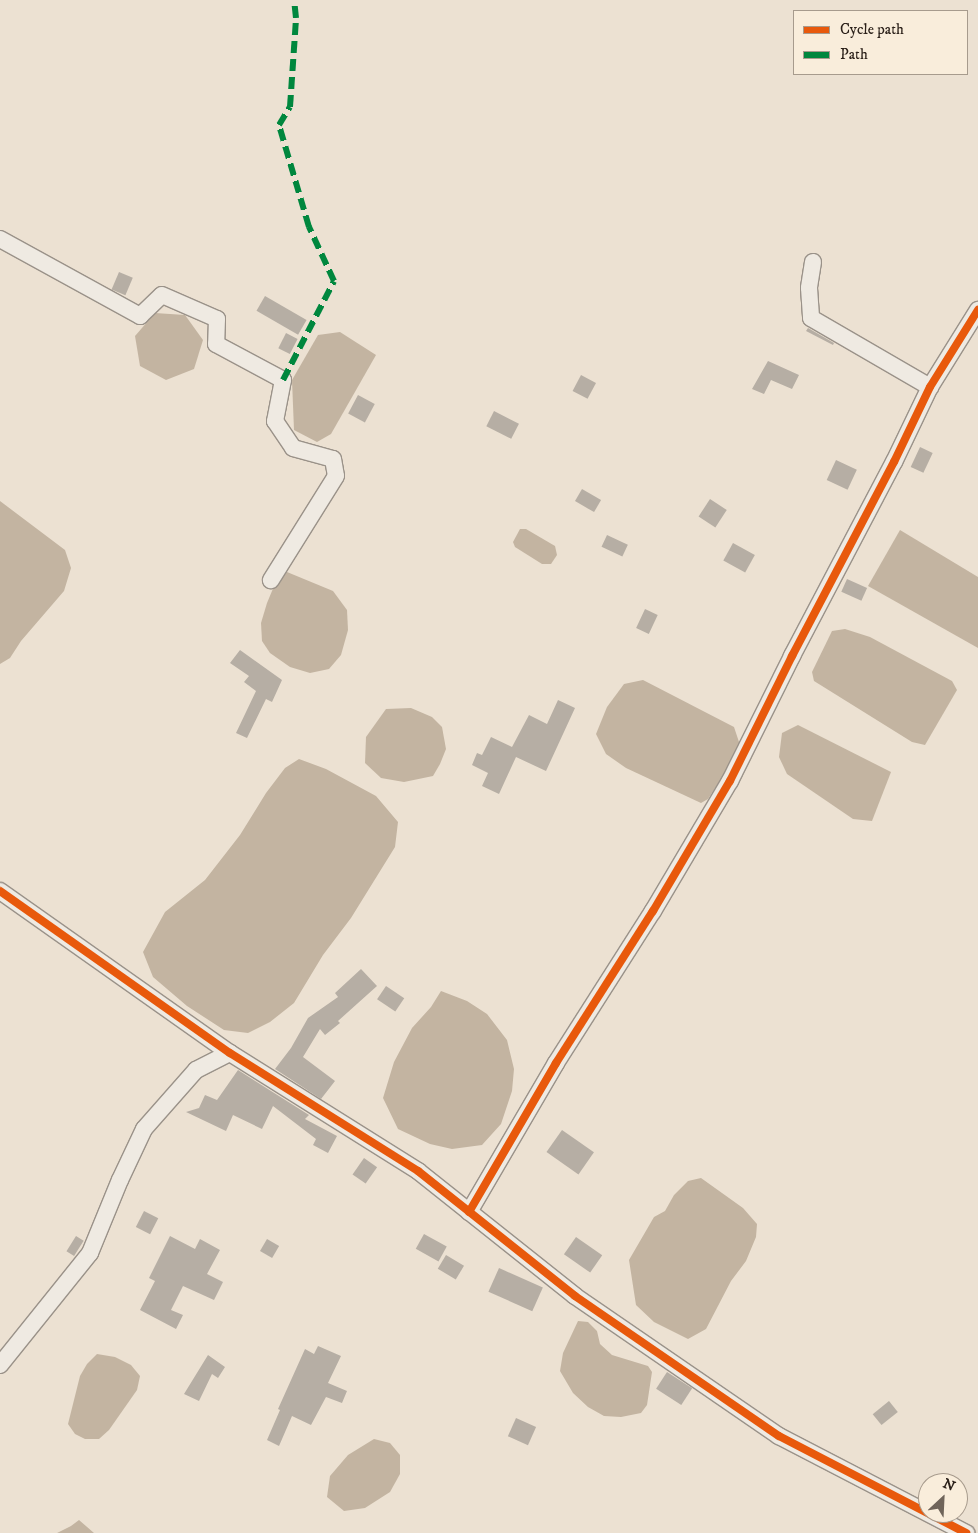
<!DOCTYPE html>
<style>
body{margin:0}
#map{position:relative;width:978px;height:1533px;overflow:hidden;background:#ece1d2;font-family:"IM FELL DW Pica",serif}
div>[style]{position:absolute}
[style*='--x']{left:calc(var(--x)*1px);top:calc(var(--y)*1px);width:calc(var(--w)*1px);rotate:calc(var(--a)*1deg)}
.water>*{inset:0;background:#c3b4a1}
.building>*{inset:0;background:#b6aea4;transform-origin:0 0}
.roads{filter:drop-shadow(1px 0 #9a9289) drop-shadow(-1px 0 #9a9289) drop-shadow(0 1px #9a9289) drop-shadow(0 -1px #9a9289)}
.street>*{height:16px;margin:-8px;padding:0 8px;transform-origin:8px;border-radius:8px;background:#efeae2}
.quiet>*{height:6px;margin-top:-3px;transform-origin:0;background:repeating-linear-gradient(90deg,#00873e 0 12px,transparent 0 18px)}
.cycleway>*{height:8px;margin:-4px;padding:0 4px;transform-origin:4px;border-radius:4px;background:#e8590c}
span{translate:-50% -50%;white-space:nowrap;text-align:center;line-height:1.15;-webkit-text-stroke:4.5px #f9eddb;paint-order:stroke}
.legend{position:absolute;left:793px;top:10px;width:175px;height:65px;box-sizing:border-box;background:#f9eddb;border:1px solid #a79b8d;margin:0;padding:6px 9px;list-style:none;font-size:15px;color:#2b2019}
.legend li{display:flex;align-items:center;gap:10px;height:25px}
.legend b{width:25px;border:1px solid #a79b8d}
.north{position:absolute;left:918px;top:1473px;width:50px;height:50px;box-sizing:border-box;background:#f9eddb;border:1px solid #a79b8d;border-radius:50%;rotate:25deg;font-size:14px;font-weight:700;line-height:20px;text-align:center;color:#2b2019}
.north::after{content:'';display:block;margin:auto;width:18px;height:22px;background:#6f645a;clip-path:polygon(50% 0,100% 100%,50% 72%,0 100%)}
</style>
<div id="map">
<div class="water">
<i style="clip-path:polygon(155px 313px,185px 315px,203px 340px,194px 369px,166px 380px,140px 366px,135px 336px)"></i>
<i style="clip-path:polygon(340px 332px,376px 355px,331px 434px,317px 442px,294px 430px,292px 380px,318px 335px)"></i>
<i style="clip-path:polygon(0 501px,65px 550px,71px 568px,64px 591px,21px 641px,10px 658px,0 664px)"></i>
<i style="clip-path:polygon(520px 529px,526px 529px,555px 546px,557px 555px,551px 564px,542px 564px,515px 547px,513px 542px)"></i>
<i style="clip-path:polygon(900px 530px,978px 577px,978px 648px,868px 586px)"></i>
<i style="clip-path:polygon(287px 572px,333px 591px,347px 610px,348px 630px,341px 655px,329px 669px,310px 673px,290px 667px,270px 653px,262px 641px,261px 623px,267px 603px,277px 579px)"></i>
<i style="clip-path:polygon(845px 629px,870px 637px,952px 681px,957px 690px,925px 745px,912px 742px,814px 681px,812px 672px,832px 631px)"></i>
<i style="clip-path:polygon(643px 680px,734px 727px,740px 745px,738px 753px,708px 799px,701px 803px,626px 768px,606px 754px,596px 734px,607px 707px,624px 684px)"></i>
<i style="clip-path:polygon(411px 708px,432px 717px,442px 727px,446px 749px,440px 764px,433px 776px,404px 782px,381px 778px,365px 763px,366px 737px,386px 709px)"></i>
<i style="clip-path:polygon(798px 725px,891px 772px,872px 821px,853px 819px,787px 774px,779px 757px,782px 733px)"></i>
<i style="clip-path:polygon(299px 759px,326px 769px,376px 796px,398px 822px,395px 847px,351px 918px,323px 955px,294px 1003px,270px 1022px,248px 1033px,224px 1030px,187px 1006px,153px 977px,143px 952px,165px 912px,205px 880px,240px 835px,266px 793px,285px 768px)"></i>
<i style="clip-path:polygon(441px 991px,467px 1001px,487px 1014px,507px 1040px,514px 1069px,512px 1091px,501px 1124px,482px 1145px,452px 1149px,430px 1144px,398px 1129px,383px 1098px,394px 1062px,412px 1028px,431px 1007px)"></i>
<i style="clip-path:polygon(701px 1178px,743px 1208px,757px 1224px,756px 1237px,746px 1261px,731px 1281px,706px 1329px,688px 1339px,654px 1322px,636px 1305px,629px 1260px,654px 1217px,665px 1211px,674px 1195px,688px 1181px)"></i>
<i style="clip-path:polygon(578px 1321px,588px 1322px,597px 1331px,600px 1344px,612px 1355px,648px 1366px,652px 1372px,647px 1405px,641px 1413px,621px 1417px,604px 1416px,588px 1407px,573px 1393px,560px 1371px,563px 1353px)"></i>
<i style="clip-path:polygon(97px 1354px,115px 1357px,131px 1365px,140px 1376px,137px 1390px,109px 1430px,99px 1439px,85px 1439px,75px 1434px,68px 1424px,80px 1376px,87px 1364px)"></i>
<i style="clip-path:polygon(374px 1439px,390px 1443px,400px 1455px,400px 1474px,390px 1492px,365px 1508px,344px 1511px,327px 1497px,330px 1476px,348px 1455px)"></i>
<i style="clip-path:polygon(79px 1520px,94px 1533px,57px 1533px,71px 1526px)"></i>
</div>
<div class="building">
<i style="left:119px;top:272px;width:15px;height:19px;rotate:23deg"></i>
<i style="left:265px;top:296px;width:48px;height:17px;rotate:30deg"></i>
<i style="clip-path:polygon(808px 328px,834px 343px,833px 345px,806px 331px)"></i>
<i style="left:286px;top:333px;width:13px;height:17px;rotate:27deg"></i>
<i style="clip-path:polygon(768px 361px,799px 375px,792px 389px,771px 380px,764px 394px,752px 389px)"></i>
<i style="left:581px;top:375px;width:17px;height:18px;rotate:28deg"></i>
<i style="left:358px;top:395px;width:19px;height:21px;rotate:28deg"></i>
<i style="left:494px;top:411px;width:28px;height:17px;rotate:27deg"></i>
<i style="left:920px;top:447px;width:14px;height:22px;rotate:25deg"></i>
<i style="left:836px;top:460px;width:23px;height:22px;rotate:25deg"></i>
<i style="left:582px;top:489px;width:22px;height:14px;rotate:30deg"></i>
<i style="left:710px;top:499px;width:20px;height:21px;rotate:33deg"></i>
<i style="left:607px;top:535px;width:23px;height:13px;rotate:25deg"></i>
<i style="left:733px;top:543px;width:25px;height:20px;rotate:29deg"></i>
<i style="left:847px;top:579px;width:22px;height:14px;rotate:24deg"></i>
<i style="left:645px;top:609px;width:14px;height:21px;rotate:25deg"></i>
<i style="clip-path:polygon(240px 650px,282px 680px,272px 702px,266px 699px,247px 738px,236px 733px,256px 691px,244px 682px,249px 676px,230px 663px)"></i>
<i style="clip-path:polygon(558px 700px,575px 708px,546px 771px,516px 757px,499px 794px,482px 786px,488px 773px,472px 765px,477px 753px,482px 755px,491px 737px,512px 747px,529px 715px,547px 724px)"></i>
<i style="clip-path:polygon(361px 969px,377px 986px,338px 1021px,340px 1023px,325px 1035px,320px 1029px,303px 1057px,335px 1081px,321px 1099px,275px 1069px,291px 1048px,308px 1018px,338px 997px,335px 993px)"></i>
<i style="left:386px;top:986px;width:22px;height:16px;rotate:34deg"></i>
<i style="clip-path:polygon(238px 1070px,309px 1115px,305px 1119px,337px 1136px,328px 1153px,313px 1145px,316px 1139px,273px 1106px,262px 1129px,233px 1115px,226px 1131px,186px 1112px,199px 1108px,205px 1095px,217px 1100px)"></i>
<i style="left:562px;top:1130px;width:39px;height:27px;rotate:35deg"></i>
<i style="left:364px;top:1158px;width:16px;height:20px;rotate:35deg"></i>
<i style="left:144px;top:1211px;width:16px;height:18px;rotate:27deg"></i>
<i style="left:424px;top:1234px;width:26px;height:17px;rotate:29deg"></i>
<i style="left:76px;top:1236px;width:9px;height:18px;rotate:32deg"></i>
<i style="clip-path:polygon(170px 1236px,195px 1249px,200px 1239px,220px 1250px,207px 1274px,223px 1282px,214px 1300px,183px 1286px,171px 1310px,183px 1315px,176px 1329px,140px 1310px,155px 1281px,149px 1278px)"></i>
<i style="left:576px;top:1237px;width:32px;height:21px;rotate:35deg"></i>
<i style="left:267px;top:1239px;width:14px;height:14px;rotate:30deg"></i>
<i style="left:446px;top:1255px;width:21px;height:16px;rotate:31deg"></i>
<i style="left:499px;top:1268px;width:48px;height:26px;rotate:24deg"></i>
<i style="clip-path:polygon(318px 1346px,341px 1356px,328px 1383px,347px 1391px,342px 1403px,326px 1397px,311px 1425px,292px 1416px,279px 1446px,267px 1440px,280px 1410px,278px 1409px,305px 1349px,314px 1354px)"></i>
<i style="clip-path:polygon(208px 1355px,225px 1367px,218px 1378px,212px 1374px,199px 1401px,184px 1394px)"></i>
<i style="left:667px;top:1372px;width:30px;height:20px;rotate:33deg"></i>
<i style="left:889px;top:1401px;width:14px;height:21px;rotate:51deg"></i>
<i style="left:516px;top:1418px;width:22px;height:20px;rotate:24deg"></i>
</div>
<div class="roads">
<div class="street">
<i style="--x:0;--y:239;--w:160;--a:28.8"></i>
<i style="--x:140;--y:316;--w:30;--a:-44"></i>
<i style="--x:162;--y:295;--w:60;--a:23.6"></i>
<i style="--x:217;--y:319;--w:25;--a:92"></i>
<i style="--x:216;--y:344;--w:76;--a:28.2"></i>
<i style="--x:283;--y:380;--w:42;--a:101"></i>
<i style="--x:275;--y:421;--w:32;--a:56"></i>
<i style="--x:293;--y:448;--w:41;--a:15.4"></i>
<i style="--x:333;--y:459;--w:17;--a:80"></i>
<i style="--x:336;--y:476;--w:123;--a:122"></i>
<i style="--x:813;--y:262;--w:26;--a:99"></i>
<i style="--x:809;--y:288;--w:30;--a:86"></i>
<i style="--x:811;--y:318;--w:138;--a:30.1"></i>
<i style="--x:0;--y:891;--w:281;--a:35.2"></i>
<i style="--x:230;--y:1053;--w:222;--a:32.1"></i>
<i style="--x:418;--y:1171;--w:201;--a:38.5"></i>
<i style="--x:575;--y:1296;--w:247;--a:34.5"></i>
<i style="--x:779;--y:1436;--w:211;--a:27.4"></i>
<i style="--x:469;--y:1212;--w:173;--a:-59.7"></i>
<i style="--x:556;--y:1063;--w:180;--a:-57.5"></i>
<i style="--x:653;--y:911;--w:151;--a:-59.4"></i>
<i style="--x:730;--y:781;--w:140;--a:-63.6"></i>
<i style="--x:792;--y:656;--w:219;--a:-62.3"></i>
<i style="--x:894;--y:462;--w:83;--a:-64.4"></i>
<i style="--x:930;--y:387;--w:91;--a:-58.1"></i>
<i style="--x:0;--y:1365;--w:144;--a:-51.2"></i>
<i style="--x:90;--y:1253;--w:79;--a:-67.7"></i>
<i style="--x:120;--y:1180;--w:56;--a:-64.8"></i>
<i style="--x:144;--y:1129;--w:79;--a:-48.6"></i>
<i style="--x:196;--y:1070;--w:38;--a:-27"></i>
</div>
</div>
<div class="quiet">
<i style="--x:283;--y:380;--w:111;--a:-62.7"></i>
<i style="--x:334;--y:281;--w:60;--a:-114.8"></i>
<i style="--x:309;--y:227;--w:106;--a:-106.4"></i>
<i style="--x:279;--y:125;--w:21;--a:-59"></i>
<i style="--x:290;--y:107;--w:89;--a:-86.1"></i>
<i style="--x:296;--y:18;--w:18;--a:-96"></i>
</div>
<div class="cycleway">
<i style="--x:0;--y:891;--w:281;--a:35.2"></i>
<i style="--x:230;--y:1053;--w:222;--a:32.1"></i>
<i style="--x:418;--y:1171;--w:201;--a:38.5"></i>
<i style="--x:575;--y:1296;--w:247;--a:34.5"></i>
<i style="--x:779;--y:1436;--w:211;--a:27.4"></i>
<i style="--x:469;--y:1212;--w:173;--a:-59.7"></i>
<i style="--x:556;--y:1063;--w:180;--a:-57.5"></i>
<i style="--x:653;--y:911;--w:151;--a:-59.4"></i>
<i style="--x:730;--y:781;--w:140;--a:-63.6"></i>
<i style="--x:792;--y:656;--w:219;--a:-62.3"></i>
<i style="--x:894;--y:462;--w:83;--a:-64.4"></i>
<i style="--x:930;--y:387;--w:91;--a:-58.1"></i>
</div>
<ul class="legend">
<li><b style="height:6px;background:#e8590c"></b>Cycle path</li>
<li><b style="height:6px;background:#00873e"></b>Path</li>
</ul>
<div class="north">N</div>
</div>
